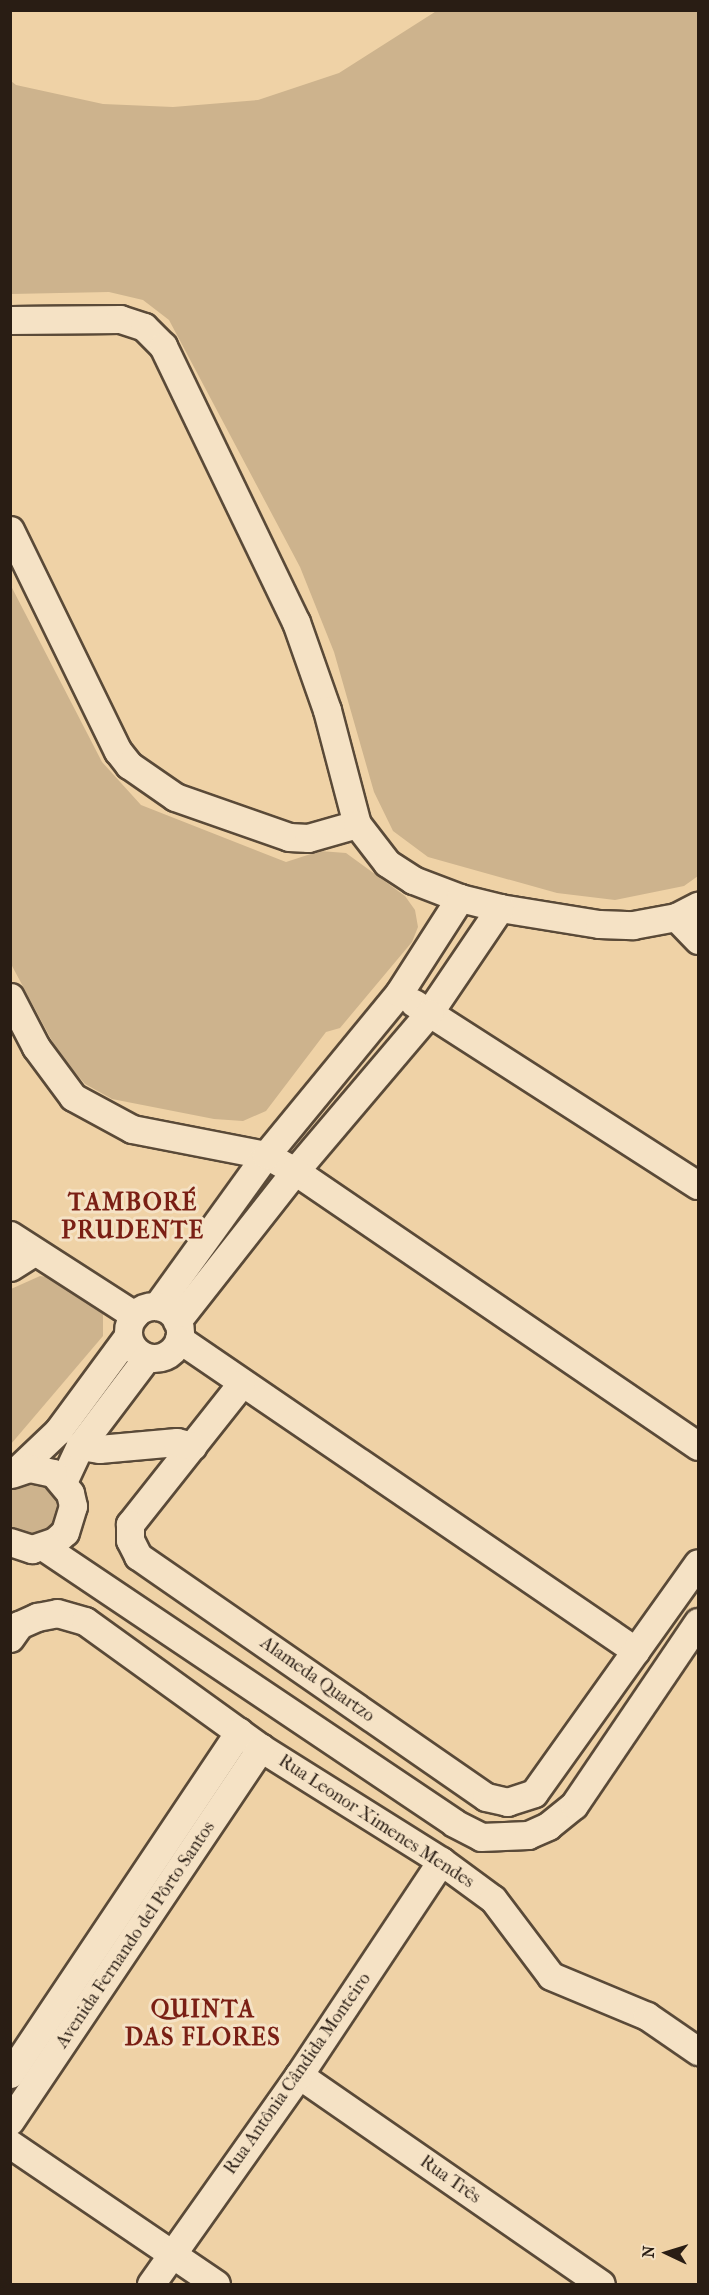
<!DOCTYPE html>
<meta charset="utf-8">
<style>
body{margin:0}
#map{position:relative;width:709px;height:2295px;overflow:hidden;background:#efd2a6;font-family:"IM FELL French Canon",serif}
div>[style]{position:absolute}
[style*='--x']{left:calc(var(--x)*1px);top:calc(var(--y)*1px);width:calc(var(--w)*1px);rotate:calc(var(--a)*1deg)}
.green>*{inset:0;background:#cdb38d}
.roads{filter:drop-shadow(2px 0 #5a4a38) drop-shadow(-2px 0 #5a4a38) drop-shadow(0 2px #5a4a38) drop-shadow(0 -2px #5a4a38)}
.minor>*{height:27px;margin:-13.5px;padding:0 13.5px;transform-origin:13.5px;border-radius:13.5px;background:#f5e2c5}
.minor>.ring{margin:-13.5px;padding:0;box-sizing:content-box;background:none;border:27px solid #f5e2c5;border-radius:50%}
span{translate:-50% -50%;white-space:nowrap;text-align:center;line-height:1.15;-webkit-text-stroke:6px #f5e2c5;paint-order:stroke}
.street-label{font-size:18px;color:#291d14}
.district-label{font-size:24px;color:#7a1f14;font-weight:700;letter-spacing:1.5px}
.frame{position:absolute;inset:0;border:12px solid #291d14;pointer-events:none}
.north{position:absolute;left:637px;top:2223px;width:60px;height:60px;-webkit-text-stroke:4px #f5e2c5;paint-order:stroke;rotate:274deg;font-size:16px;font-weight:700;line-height:24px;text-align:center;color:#291d14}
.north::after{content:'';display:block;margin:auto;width:21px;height:27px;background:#291d14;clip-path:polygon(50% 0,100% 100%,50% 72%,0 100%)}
</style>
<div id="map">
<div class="green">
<i style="clip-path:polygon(438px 10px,698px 11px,698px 876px,684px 886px,615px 900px,557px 893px,428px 857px,393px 831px,374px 792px,334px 652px,300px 567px,169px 320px,143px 300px,109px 292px,11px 294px,11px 81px,16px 85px,103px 104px,173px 107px,258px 100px,339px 73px)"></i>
<i style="clip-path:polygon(10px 584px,102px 762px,141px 805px,286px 862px,320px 851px,346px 853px,405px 896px,415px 910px,418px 927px,412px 942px,340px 1028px,326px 1032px,266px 1111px,243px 1121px,214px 1119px,112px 1099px,85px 1084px,59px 1054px,11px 964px)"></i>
<i style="clip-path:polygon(40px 1276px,52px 1278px,103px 1314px,103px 1336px,11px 1444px,11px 1289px)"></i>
<i style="clip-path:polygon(19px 1479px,56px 1487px,63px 1515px,45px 1537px,11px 1531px,10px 1485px)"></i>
</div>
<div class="roads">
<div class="minor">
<i style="--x:10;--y:320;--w:110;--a:-0.5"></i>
<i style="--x:120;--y:319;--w:25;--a:18"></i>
<i style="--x:144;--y:327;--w:27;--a:45"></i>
<i style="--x:163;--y:346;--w:306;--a:64.3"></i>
<i style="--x:296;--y:622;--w:93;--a:70.6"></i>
<i style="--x:327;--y:710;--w:118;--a:75.3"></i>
<i style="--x:10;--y:530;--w:246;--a:64"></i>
<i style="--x:118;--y:751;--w:18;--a:52"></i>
<i style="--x:129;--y:765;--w:56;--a:34.8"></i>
<i style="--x:175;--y:797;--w:121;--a:19.3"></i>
<i style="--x:289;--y:837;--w:19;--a:3"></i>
<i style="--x:308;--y:838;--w:51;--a:-15.9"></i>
<i style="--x:357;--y:824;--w:49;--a:52.4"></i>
<i style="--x:387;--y:863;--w:31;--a:33"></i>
<i style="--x:413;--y:880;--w:50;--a:21"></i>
<i style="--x:500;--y:908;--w:100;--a:9.2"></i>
<i style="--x:599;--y:924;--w:34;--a:2"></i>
<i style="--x:633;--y:925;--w:44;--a:-10.5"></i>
<i style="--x:676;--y:917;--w:25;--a:-27"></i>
<i style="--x:676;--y:917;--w:32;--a:46"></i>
<i style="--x:10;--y:997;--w:56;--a:62.5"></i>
<i style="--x:36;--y:1047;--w:62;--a:53.5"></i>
<i style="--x:73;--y:1097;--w:67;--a:28.5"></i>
<i style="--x:132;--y:1129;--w:136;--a:11"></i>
<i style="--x:266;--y:1155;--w:33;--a:29"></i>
<i style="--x:295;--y:1171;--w:488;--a:34.3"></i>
<i style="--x:414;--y:1003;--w:337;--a:32.7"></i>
<i style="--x:10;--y:1235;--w:148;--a:32.8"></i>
<i style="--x:10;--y:1267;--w:28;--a:-32"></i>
<i style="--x:157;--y:1306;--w:186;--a:-54.2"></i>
<i style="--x:266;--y:1155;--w:210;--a:-50.6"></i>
<i style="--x:399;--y:993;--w:113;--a:-57.3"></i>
<i style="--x:460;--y:898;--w:41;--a:14"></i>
<i style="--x:500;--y:908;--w:127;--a:124.1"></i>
<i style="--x:429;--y:1013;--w:207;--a:130.3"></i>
<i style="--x:295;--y:1171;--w:191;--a:128.2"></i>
<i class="ring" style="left:128px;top:1306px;width:25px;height:25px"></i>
<i style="--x:179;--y:1339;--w:553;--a:34.32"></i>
<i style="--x:241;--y:1384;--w:179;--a:128.4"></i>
<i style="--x:130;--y:1524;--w:16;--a:90"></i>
<i style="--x:130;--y:1540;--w:18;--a:63"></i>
<i style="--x:138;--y:1556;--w:423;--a:34.7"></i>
<i style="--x:486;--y:1797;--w:22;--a:13"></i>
<i style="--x:507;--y:1802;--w:28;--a:-18"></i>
<i style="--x:534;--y:1793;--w:282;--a:-54.5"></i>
<i style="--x:80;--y:1446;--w:19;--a:9"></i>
<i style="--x:99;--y:1449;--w:78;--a:-5.1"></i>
<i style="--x:177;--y:1442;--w:16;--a:15"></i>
<i style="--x:17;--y:1470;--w:57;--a:-43.6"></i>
<i style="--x:58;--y:1431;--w:118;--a:-53.6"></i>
<i style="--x:63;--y:1482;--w:40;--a:-65"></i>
<i style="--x:80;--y:1446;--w:111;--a:-53"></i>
<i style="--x:10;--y:1542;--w:23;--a:18"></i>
<i style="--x:32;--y:1549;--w:24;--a:-19"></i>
<i style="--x:55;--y:1541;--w:13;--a:-42"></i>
<i style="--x:65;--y:1532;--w:27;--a:-73"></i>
<i style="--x:73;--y:1506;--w:13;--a:-103"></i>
<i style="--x:70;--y:1493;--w:26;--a:-130"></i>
<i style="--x:53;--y:1473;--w:25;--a:-168"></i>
<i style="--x:29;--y:1468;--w:18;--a:161"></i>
<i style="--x:44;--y:1547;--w:494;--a:33.9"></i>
<i style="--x:454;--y:1823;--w:30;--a:27"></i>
<i style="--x:481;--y:1837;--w:47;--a:-2.4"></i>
<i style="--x:528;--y:1835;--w:22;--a:-24"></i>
<i style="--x:548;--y:1826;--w:33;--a:-39"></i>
<i style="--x:574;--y:1805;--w:221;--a:-55.9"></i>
<i style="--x:10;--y:1638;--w:16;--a:-55"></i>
<i style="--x:19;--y:1625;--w:20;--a:-24"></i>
<i style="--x:37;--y:1617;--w:20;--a:-11"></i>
<i style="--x:57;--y:1613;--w:29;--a:16"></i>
<i style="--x:85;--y:1621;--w:217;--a:35.8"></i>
<i style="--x:261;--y:1748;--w:213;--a:32.1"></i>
<i style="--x:441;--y:1861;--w:64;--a:36.2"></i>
<i style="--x:493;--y:1899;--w:96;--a:53"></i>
<i style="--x:551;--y:1976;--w:104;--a:22.6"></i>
<i style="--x:647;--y:2016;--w:62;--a:34.5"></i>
<i style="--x:10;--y:2074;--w:412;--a:-56.2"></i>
<i style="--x:299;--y:2075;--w:367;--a:34.7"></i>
<i style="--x:10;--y:2121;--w:450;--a:-56.1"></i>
<i style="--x:10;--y:2144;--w:249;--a:34.2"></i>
<i style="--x:151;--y:2284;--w:256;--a:-54.7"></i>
<i style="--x:299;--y:2075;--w:257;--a:-56.4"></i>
</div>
</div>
<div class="street-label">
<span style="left:317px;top:1680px;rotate:35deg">Alameda Quartzo</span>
<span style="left:376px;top:1822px;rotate:33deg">Rua Leonor Ximenes Mendes</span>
<span style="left:136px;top:1935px;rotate:-56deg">Avenida Fernando del Pôrto Santos</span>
<span style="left:298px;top:2074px;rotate:-55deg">Rua Antônia Cândida Monteiro</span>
<span style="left:450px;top:2180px;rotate:35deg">Rua Três</span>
</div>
<div class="district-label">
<span style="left:133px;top:1217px">TAMBORÉ<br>PRUDENTE</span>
<span style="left:203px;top:2024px">QUINTA<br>DAS FLORES</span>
</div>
<div class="frame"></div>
<div class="north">N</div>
</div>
